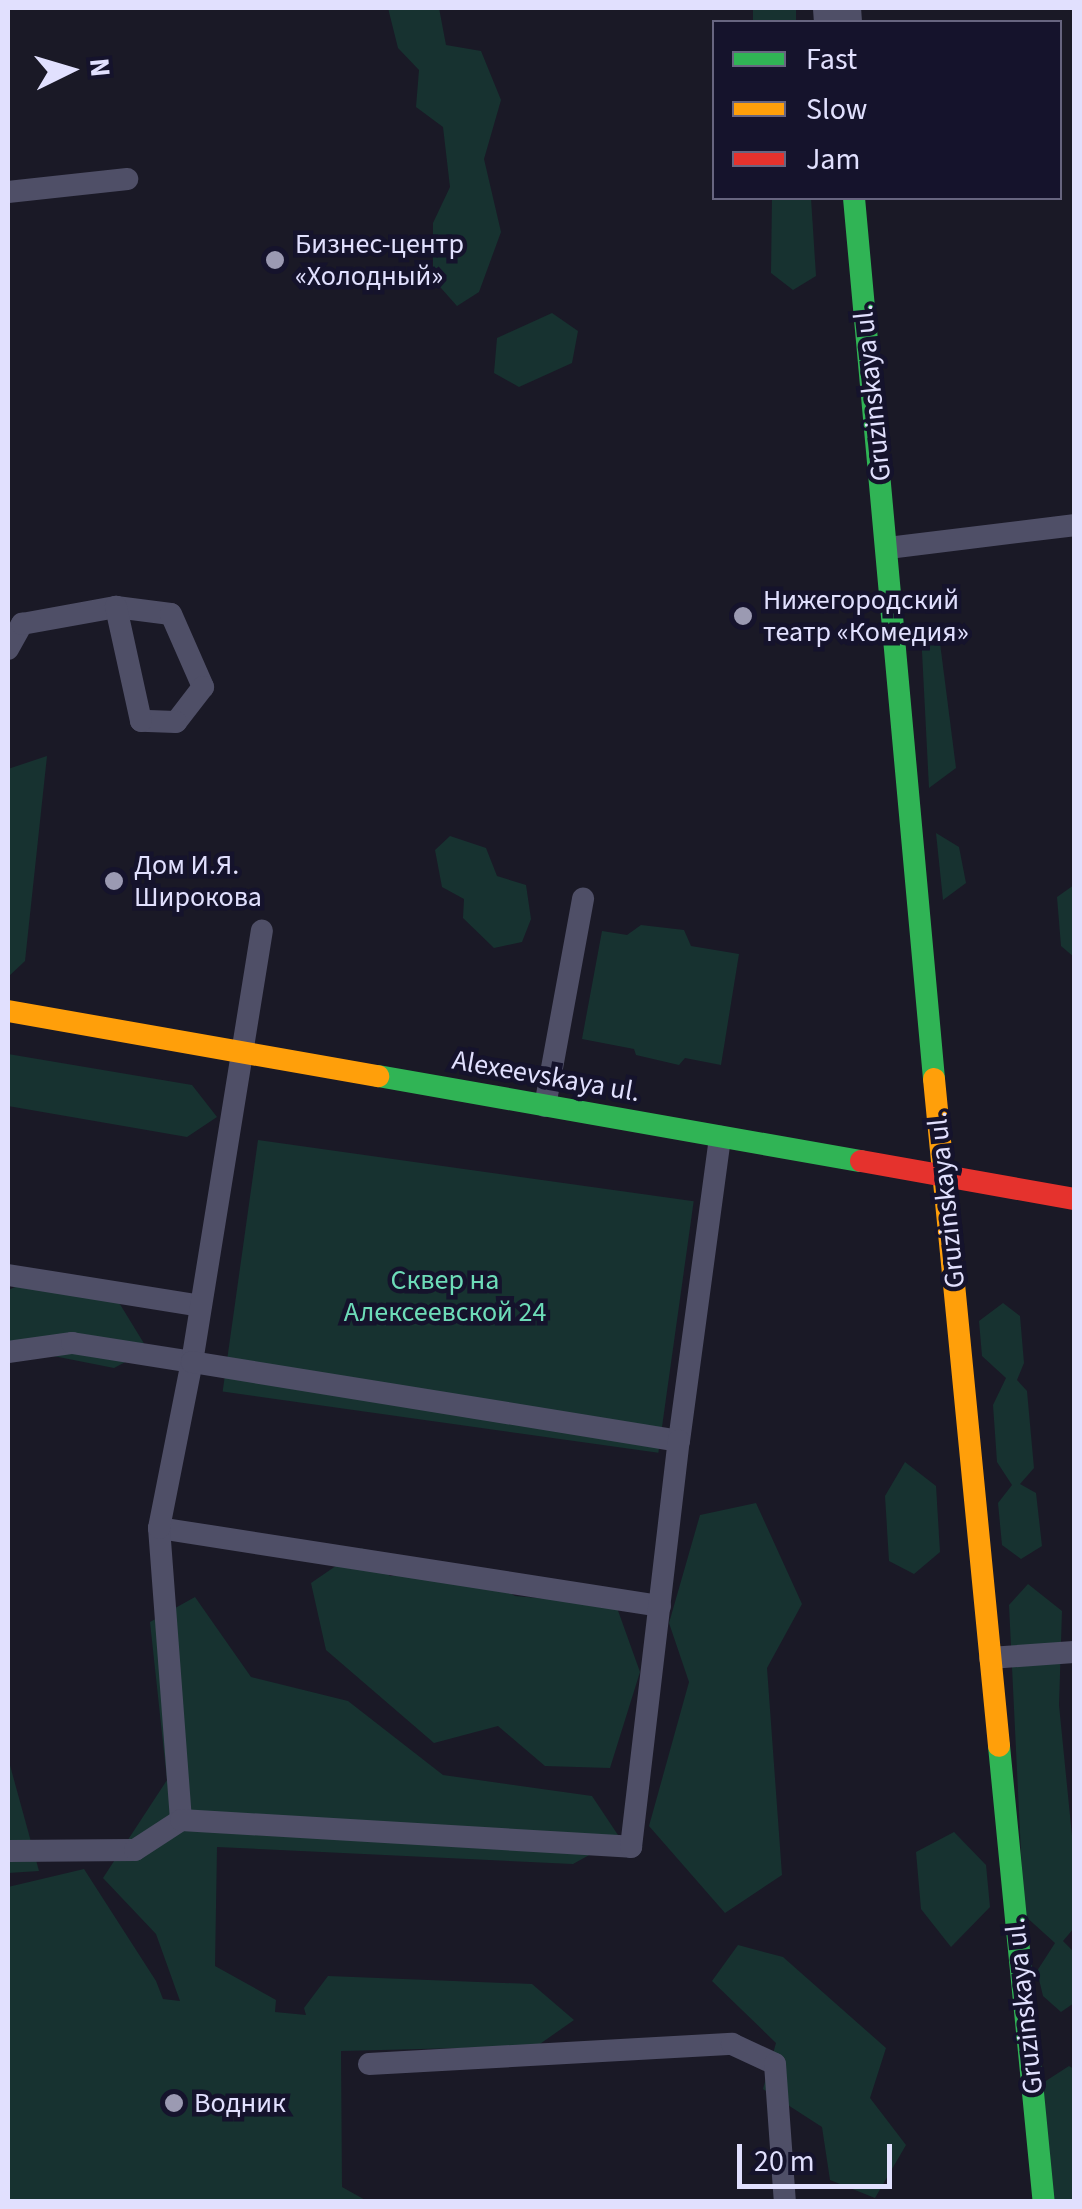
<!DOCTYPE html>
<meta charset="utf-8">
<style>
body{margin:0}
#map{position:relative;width:1082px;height:2209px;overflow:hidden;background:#1a1926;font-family:"Source Sans 3",sans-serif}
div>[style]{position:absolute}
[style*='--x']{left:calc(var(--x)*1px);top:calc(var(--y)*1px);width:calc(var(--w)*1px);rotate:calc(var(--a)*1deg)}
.green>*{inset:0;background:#173230;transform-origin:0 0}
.lane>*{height:22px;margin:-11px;padding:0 11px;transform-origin:11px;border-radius:11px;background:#4f4f67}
.street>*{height:48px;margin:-24px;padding:0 24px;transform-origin:24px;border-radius:24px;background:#4f4f67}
.fast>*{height:22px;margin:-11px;padding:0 11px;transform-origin:11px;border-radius:11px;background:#30b455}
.slow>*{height:22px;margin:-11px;padding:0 11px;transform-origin:11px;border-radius:11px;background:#ff9f0a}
.jam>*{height:22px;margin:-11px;padding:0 11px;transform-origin:11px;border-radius:11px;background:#e5322d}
.dots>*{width:28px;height:28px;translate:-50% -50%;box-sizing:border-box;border:5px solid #15132c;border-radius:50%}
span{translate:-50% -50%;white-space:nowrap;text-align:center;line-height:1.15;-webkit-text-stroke:9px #15132c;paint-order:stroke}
.poi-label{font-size:28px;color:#e1e0fe}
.left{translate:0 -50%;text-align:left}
.street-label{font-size:28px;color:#e1e0fe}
.park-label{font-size:28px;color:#6ddcb8}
.frame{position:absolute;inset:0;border:10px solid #e1e0fe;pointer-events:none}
.legend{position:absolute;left:712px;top:20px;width:350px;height:180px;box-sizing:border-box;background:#15132c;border:2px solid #676580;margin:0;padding:12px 18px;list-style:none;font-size:30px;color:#e1e0fe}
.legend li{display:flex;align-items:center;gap:20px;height:50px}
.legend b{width:50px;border:2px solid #676580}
.north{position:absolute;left:20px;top:20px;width:100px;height:100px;-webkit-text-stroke:8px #15132c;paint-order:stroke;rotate:85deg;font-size:28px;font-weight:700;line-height:40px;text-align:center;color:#e1e0fe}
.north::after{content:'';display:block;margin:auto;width:35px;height:45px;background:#e1e0fe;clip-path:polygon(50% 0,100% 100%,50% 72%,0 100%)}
.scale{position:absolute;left:737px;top:2144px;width:155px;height:45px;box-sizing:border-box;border:5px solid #e1e0fe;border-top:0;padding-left:12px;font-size:30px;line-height:35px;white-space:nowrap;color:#e1e0fe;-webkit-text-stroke:8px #15132c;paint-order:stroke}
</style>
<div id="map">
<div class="green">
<i style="clip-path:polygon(388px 8px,439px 8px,446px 45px,481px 51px,501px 100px,484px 159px,501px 232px,479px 292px,457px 306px,433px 279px,433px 223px,450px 187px,443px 127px,416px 107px,419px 70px,398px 48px)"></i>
<i style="left:753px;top:8px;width:43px;height:14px"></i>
<i style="clip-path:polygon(772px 198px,811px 198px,816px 276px,793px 290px,771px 273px)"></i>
<i style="clip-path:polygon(552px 313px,578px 331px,572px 363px,519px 387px,494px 373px,497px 338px)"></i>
<i style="clip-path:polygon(921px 632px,940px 643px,956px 768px,929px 788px)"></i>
<i style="clip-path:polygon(47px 756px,25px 961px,8px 977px,8px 769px)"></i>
<i style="clip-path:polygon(936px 833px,959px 847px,966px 883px,943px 900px)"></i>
<i style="clip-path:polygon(450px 836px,486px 848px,497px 876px,526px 885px,531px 919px,522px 942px,494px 948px,463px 918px,464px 899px,442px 887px,435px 850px)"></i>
<i style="clip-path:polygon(1074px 885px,1074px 957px,1061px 946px,1057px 897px)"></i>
<i style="clip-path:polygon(641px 925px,684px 930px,691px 946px,739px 954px,721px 1065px,685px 1058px,679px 1065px,636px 1055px,634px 1049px,582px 1039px,602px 931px,627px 935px)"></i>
<i style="clip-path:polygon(8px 1054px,192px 1085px,217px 1117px,187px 1137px,8px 1106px)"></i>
<i style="left:258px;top:1140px;width:440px;height:254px;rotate:8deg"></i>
<i style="clip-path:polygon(20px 1285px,118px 1301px,148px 1350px,114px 1368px,8px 1347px,8px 1290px)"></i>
<i style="clip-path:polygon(1003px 1303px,1020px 1316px,1024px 1363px,1017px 1380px,1027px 1391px,1034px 1468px,1020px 1484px,1036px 1493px,1042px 1546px,1021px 1559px,1002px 1545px,998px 1503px,1012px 1485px,997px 1462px,993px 1405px,1006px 1378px,982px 1356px,979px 1321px)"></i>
<i style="clip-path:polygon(905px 1462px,936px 1486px,940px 1552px,914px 1574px,889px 1561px,885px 1496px)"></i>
<i style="clip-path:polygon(756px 1503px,802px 1604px,767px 1668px,782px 1875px,725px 1913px,649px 1826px,689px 1682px,669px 1623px,700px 1515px)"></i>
<i style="clip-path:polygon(362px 1548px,390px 1576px,466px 1566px,515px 1596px,616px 1605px,640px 1672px,610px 1768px,545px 1766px,498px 1726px,434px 1743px,326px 1650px,311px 1583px)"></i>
<i style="clip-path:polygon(1028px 1584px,1062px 1611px,1059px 1705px,1074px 1856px,1074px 1928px,1063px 1941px,1074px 1952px,1074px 2003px,1061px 2012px,1043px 1996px,1037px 1971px,1055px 1943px,1024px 1915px,1009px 1605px)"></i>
<i style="clip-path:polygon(195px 1597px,251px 1677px,348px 1701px,443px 1775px,592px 1796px,620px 1838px,573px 1864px,217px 1847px,215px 1966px,276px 2000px,275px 2012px,306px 2015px,304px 2008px,328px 1976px,532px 1984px,574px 2020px,537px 2046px,341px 2051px,342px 2187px,367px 2201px,8px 2201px,8px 1887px,84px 1869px,156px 1981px,163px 1999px,180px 2001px,156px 1934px,103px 1878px,167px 1780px,150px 1622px)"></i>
<i style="clip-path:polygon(8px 1758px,39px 1871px,8px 1873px)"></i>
<i style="clip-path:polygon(954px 1832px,986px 1865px,990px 1907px,951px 1947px,921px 1909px,916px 1852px)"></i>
<i style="clip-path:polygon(738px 1945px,783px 1957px,886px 2048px,870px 2098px,906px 2145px,875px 2198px,830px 2180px,822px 2127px,763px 2089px,776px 2043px,712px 1981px)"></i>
<i style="clip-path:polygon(1069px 2066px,1074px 2069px,1074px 2201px,1049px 2201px,1038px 2086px)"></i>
</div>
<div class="lane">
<i style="--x:8;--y:192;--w:120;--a:-6.2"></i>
<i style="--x:888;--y:548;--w:187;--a:-7"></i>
<i style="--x:8;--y:649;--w:29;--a:-61"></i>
<i style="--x:22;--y:624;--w:96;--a:-10.3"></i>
<i style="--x:116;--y:607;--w:55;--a:7.3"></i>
<i style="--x:171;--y:614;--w:80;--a:66.3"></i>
<i style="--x:203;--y:687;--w:44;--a:127.6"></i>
<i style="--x:176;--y:722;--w:35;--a:-178"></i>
<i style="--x:141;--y:721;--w:117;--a:-102.4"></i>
<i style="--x:545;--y:1106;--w:211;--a:-79.6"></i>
<i style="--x:8;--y:1275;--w:195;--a:9.1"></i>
<i style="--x:8;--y:1352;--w:65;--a:-8"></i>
<i style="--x:72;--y:1343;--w:121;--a:9"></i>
<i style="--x:192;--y:1362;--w:437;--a:-80.8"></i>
<i style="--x:159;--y:1528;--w:507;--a:8.85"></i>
<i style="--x:990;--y:1658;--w:84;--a:-4.1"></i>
<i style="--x:181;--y:1820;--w:293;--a:-94.3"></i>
<i style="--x:159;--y:1528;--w:169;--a:-78.8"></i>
<i style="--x:192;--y:1362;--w:493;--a:9.2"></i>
<i style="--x:679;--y:1441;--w:307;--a:-82.3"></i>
<i style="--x:8;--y:1851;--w:127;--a:-0.5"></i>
<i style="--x:135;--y:1850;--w:55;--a:-33.1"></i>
<i style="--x:181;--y:1820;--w:451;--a:3.4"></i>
<i style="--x:631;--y:1847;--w:409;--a:-83.3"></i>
<i style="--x:369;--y:2064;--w:364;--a:-3.2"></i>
<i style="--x:732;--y:2044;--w:47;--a:24.9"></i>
<i style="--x:775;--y:2064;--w:138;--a:85.9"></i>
</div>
<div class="street">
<i style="--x:837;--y:8;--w:14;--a:86"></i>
</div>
<div class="fast">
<i style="--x:854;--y:198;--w:885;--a:84.81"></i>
<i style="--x:378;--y:1076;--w:490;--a:10"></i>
<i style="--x:999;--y:1746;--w:458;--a:84.4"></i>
</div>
<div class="slow">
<i style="--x:8;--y:1011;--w:376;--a:10"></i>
<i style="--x:934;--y:1079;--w:670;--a:84.43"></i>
</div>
<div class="jam">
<i style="--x:861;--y:1161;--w:216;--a:10.1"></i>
</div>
<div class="dots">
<i style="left:275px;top:260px;background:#9b9ab2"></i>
<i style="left:743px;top:616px;background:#9b9ab2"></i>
<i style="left:114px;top:881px;background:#9b9ab2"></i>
<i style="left:174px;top:2103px;background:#9b9ab2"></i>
</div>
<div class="poi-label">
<span class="left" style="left:295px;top:260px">Бизнес-центр<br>«Холодный»</span>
<span class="left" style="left:763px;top:616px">Нижегородский<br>театр «Комедия»</span>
<span class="left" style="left:134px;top:881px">Дом И.Я.<br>Широкова</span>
<span class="left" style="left:194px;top:2103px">Водник</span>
</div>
<div class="street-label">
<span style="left:872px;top:393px;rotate:-96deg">Gruzinskaya ul.</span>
<span style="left:546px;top:1076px;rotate:10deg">Alexeevskaya ul.</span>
<span style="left:946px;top:1200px;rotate:-96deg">Gruzinskaya ul.</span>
<span style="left:1024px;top:2006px;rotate:-96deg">Gruzinskaya ul.</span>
</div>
<div class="park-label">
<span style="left:445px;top:1296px">Сквер на<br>Алексеевской 24</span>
</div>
<div class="frame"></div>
<ul class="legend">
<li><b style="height:12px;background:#30b455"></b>Fast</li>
<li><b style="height:12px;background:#ff9f0a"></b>Slow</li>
<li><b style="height:12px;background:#e5322d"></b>Jam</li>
</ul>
<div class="north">N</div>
<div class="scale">20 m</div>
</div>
